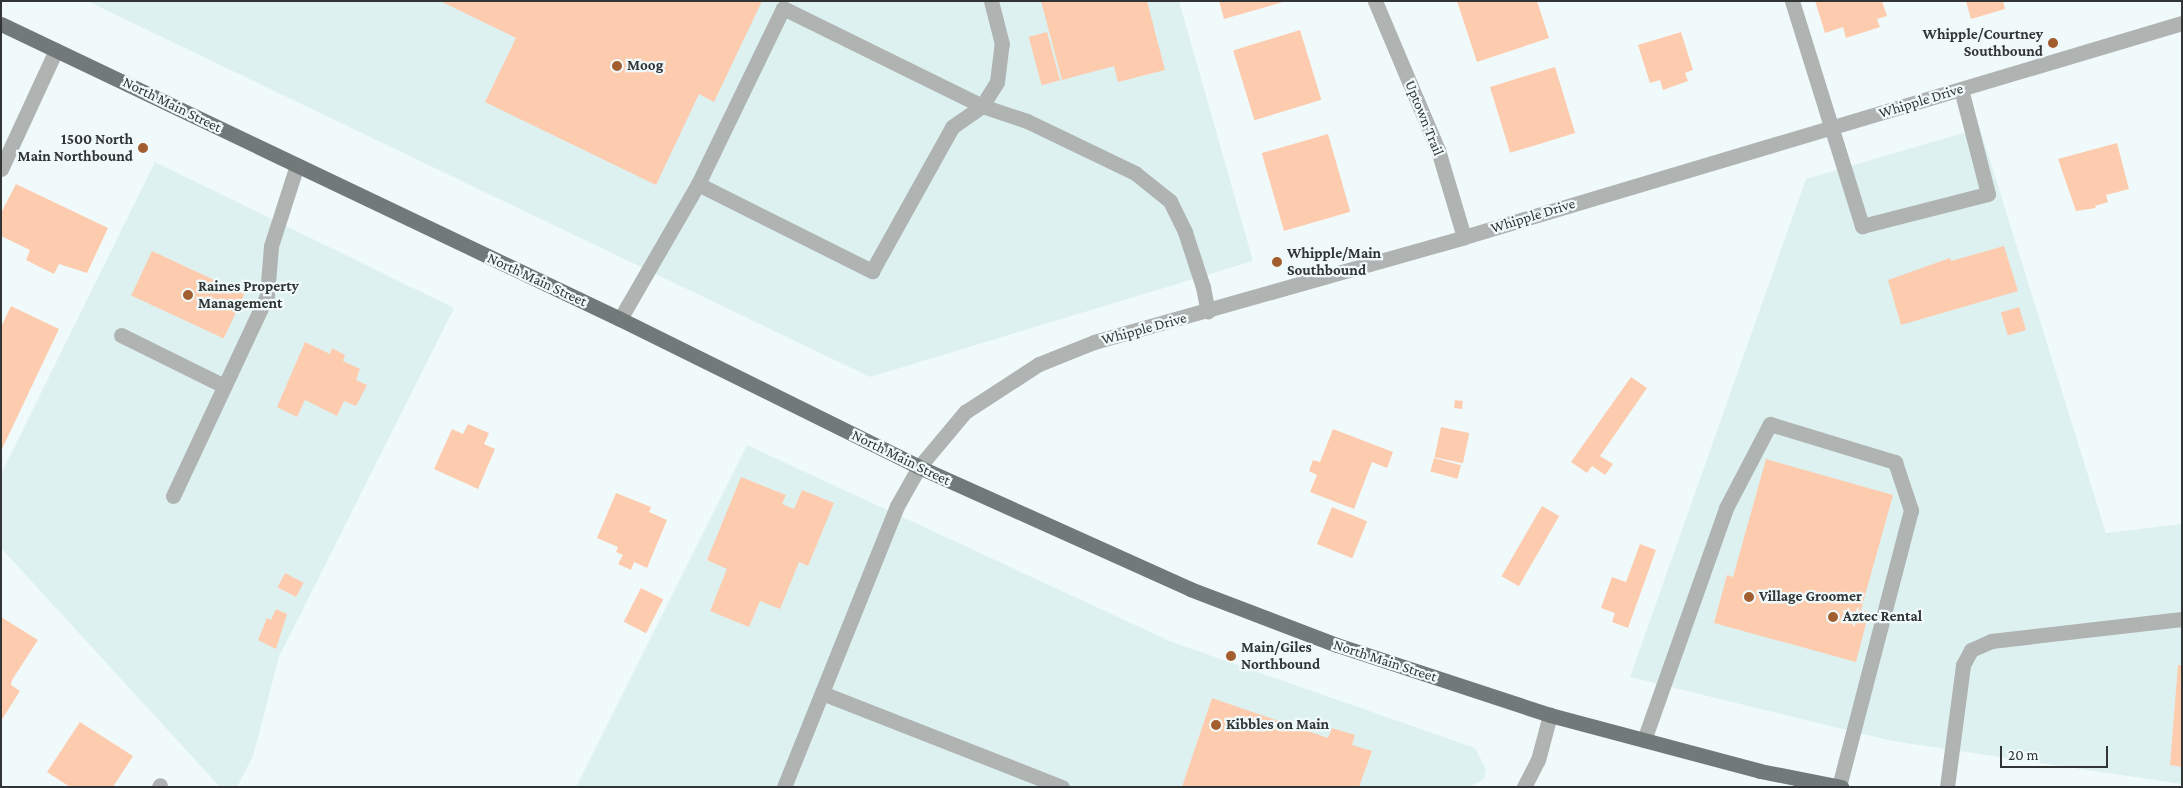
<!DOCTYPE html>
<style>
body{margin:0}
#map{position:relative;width:2183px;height:788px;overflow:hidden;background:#f1fafa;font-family:"Crimson Pro",serif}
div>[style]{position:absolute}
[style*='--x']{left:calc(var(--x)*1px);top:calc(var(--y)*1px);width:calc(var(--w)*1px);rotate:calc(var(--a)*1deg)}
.built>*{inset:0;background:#def1f1}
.building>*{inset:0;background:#fdccae;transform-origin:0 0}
.minor>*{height:15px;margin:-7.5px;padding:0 7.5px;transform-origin:7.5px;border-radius:7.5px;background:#afb3b2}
.major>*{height:15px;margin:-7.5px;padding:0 7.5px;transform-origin:7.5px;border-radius:7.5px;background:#727979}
.dots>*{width:14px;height:14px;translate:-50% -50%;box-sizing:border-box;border:2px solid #f1fafa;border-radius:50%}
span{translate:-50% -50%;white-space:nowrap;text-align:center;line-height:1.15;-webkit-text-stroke:4.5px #f1fafa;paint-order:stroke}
.poi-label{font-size:15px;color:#323535;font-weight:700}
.right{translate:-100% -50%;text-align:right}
.left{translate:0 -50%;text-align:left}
.street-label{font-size:15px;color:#323535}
.frame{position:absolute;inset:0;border:2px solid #323535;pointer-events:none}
.scale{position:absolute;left:2000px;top:746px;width:108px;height:22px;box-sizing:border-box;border:2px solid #323535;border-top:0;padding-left:6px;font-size:15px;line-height:18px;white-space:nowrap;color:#323535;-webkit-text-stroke:4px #f1fafa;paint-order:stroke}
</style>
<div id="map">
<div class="built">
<i style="clip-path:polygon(87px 1px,1179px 1px,1253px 261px,870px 377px)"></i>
<i style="clip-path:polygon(1980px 128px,2106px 533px,2182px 524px,2182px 784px,1892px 741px,1630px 677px,1806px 179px)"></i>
<i style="clip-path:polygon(155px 162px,454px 308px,279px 657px,253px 756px,237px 787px,220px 787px,1px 548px,1px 474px)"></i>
<i style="clip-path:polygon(747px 445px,1172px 642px,1475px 748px,1486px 769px,1484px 779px,1470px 787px,576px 787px)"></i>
</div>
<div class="building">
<i style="clip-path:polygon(440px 1px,762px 1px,714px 102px,699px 94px,656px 185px,485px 102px,516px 38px)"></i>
<i style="clip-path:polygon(1041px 1px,1147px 1px,1165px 70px,1118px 82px,1114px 66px,1062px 80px)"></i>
<i style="clip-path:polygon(1219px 1px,1283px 1px,1283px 2px,1224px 19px)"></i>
<i style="clip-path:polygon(1457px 1px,1537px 1px,1549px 38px,1477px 62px)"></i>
<i style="clip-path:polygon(1815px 1px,1882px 1px,1887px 16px,1877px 19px,1880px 27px,1846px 38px,1843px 27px,1825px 33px)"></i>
<i style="clip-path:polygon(1966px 1px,2003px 1px,2005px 9px,1971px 19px)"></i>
<i style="left:1300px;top:30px;width:73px;height:70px;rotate:73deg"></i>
<i style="left:1047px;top:32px;width:50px;height:19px;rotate:75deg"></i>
<i style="clip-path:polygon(1681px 32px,1693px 70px,1685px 73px,1688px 81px,1663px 90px,1660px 80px,1650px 83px,1638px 45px)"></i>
<i style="left:1555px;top:67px;width:69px;height:68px;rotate:73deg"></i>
<i style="left:1328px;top:134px;width:81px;height:69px;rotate:74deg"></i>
<i style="clip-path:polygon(2117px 143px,2129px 189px,2106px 195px,2108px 202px,2095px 206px,2096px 208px,2076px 211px,2058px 159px)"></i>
<i style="clip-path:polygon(16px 184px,108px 228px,87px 273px,59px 264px,54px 274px,26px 260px,30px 250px,1px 236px,1px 213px)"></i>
<i style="clip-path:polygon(2004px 246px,2018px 291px,1901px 325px,1888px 280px,1950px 258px,1951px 261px)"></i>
<i style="left:152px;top:251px;width:102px;height:49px;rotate:25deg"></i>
<i style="clip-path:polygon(11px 306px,59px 329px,1px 451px,1px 327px)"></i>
<i style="left:2019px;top:307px;width:24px;height:19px;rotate:73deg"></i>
<i style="clip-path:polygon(305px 342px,330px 354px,332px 348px,345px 355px,343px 361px,360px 369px,356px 380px,367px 385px,356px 406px,344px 401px,337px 416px,305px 400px,297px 417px,277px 407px)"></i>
<i style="clip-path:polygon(1631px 377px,1647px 388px,1600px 456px,1613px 464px,1605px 475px,1592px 466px,1587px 473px,1571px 462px)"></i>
<i style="left:1455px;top:400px;width:8px;height:8px;rotate:7deg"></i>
<i style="clip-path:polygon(468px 424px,489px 433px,484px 444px,495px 449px,478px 489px,434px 469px,452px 429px,463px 434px)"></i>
<i style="left:1441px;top:427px;width:29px;height:31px;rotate:12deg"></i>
<i style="clip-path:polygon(1333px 429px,1393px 452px,1387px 468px,1372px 462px,1354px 509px,1310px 492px,1317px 475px,1309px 471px,1313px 460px,1320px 462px)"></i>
<i style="left:1434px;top:458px;width:28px;height:14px;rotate:15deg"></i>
<i style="clip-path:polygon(1766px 459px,1893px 495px,1861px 610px,1869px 612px,1856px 662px,1714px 623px,1727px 575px,1733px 577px)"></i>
<i style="clip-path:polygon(741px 477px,786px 495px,782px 504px,794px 509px,802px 490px,834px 503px,808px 566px,799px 562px,780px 609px,760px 601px,749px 627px,710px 611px,727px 569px,707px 560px)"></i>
<i style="clip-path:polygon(616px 493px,651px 507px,649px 512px,667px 520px,647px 568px,634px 562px,631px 570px,618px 564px,623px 555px,616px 552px,618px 547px,597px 538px)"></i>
<i style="left:1542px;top:506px;width:20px;height:81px;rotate:30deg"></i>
<i style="left:1332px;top:507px;width:38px;height:40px;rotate:22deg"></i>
<i style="clip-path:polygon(1640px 544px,1656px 550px,1628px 628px,1612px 622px,1615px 613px,1601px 608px,1612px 577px,1626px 582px)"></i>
<i style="left:285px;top:573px;width:21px;height:16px;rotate:28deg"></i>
<i style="left:641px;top:588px;width:25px;height:38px;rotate:27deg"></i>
<i style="clip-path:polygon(276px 609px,287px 614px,276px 649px,258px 640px,267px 618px,271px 620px)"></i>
<i style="clip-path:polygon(1px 617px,38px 640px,12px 680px,11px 685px,20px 691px,1px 721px)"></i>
<i style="clip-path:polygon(2178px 665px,2182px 665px,2182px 767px,2170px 765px)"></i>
<i style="clip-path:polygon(1212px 698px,1328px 738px,1332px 728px,1355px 735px,1352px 745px,1372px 751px,1359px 787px,1182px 787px)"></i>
<i style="clip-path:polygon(80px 722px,133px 756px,113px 787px,70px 787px,47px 772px)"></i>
</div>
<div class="minor">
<i style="--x:1375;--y:1;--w:162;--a:67.1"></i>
<i style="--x:1438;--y:150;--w:91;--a:73.4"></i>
<i style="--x:1792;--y:1;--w:236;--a:72.7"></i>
<i style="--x:1862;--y:226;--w:130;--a:-14.3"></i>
<i style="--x:1988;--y:194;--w:108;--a:-104.4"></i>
<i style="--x:1;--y:169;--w:131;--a:-65.2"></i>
<i style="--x:698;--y:184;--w:195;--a:26.6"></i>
<i style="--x:872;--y:271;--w:165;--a:-60.9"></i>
<i style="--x:952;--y:127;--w:37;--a:-35"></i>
<i style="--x:982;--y:106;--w:28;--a:-58"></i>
<i style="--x:997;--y:82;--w:38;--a:-83"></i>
<i style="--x:1002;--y:44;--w:44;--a:-104.3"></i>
<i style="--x:620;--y:319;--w:156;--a:-60"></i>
<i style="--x:698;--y:184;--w:195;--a:-64.2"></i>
<i style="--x:783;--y:8;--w:222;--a:26.2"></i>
<i style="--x:982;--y:106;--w:47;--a:18.4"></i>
<i style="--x:1027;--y:121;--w:120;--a:25.7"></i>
<i style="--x:1135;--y:173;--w:45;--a:38.7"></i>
<i style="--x:1170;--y:201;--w:34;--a:64"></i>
<i style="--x:1185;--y:232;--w:58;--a:71.9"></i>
<i style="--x:1203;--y:287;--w:25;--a:79"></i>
<i style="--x:121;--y:335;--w:115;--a:26.3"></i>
<i style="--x:173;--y:496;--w:222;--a:-64.9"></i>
<i style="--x:267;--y:295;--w:49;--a:-85.3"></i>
<i style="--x:271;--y:246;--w:85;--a:-72.2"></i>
<i style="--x:822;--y:693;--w:258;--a:21.4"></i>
<i style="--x:1644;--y:740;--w:246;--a:-70.5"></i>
<i style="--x:1726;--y:508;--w:95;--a:-62.4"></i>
<i style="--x:1770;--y:424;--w:131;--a:16.9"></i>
<i style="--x:1895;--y:462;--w:51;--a:71.6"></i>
<i style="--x:1911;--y:510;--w:285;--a:104.6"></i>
<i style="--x:159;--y:787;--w:2;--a:-63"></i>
<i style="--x:784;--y:787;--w:303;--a:-68.1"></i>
<i style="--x:897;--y:506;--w:45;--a:-60.6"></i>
<i style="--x:919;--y:467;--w:72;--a:-50.1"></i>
<i style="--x:965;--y:412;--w:88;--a:-33"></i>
<i style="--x:1039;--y:364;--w:59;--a:-21.8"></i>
<i style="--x:1094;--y:342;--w:385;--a:-15.8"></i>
<i style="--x:1464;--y:237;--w:749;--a:-16.6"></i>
<i style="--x:1524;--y:787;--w:30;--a:-63"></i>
<i style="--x:1538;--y:760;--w:47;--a:-75.1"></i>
<i style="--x:1947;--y:787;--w:123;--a:-82.5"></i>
<i style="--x:1963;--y:665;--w:17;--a:-62"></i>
<i style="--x:1971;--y:650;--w:22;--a:-24"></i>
<i style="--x:1991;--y:641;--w:192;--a:-6.6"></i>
</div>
<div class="major">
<i style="--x:1;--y:24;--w:686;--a:25.48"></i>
<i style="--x:620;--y:319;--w:334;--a:26.3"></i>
<i style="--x:919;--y:467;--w:297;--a:24.2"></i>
<i style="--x:1190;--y:589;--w:157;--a:20.9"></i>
<i style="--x:1337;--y:645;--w:224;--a:18.2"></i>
<i style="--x:1550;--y:715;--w:217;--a:14.9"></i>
<i style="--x:1760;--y:771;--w:83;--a:11.2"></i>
</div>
<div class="dots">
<i style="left:2053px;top:43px;background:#a25e2f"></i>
<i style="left:617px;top:66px;background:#a25e2f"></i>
<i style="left:143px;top:148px;background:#a25e2f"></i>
<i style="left:1277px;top:262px;background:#a25e2f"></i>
<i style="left:188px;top:295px;background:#a25e2f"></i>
<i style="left:1749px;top:597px;background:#a25e2f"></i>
<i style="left:1833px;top:617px;background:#a25e2f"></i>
<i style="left:1231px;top:656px;background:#a25e2f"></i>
<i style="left:1216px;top:725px;background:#a25e2f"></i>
</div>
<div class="poi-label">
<span class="right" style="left:2043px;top:43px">Whipple/Courtney<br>Southbound</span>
<span class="left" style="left:627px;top:66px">Moog</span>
<span class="right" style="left:133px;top:148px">1500 North<br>Main Northbound</span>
<span class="left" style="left:1287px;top:262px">Whipple/Main<br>Southbound</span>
<span class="left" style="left:198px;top:295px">Raines Property<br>Management</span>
<span class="left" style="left:1759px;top:597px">Village Groomer</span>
<span class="left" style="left:1843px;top:617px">Aztec Rental</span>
<span class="left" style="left:1241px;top:656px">Main/Giles<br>Northbound</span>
<span class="left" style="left:1226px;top:725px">Kibbles on Main</span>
</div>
<div class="street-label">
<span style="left:1921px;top:101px;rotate:-17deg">Whipple Drive</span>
<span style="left:172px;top:105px;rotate:26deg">North Main Street</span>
<span style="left:1424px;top:118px;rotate:68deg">Uptown Trail</span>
<span style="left:1533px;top:216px;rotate:-17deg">Whipple Drive</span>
<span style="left:537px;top:280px;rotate:25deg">North Main Street</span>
<span style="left:1144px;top:329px;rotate:-15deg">Whipple Drive</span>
<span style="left:901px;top:458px;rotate:26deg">North Main Street</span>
<span style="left:1385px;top:661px;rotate:18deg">North Main Street</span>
</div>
<div class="frame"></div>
<div class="scale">20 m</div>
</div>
